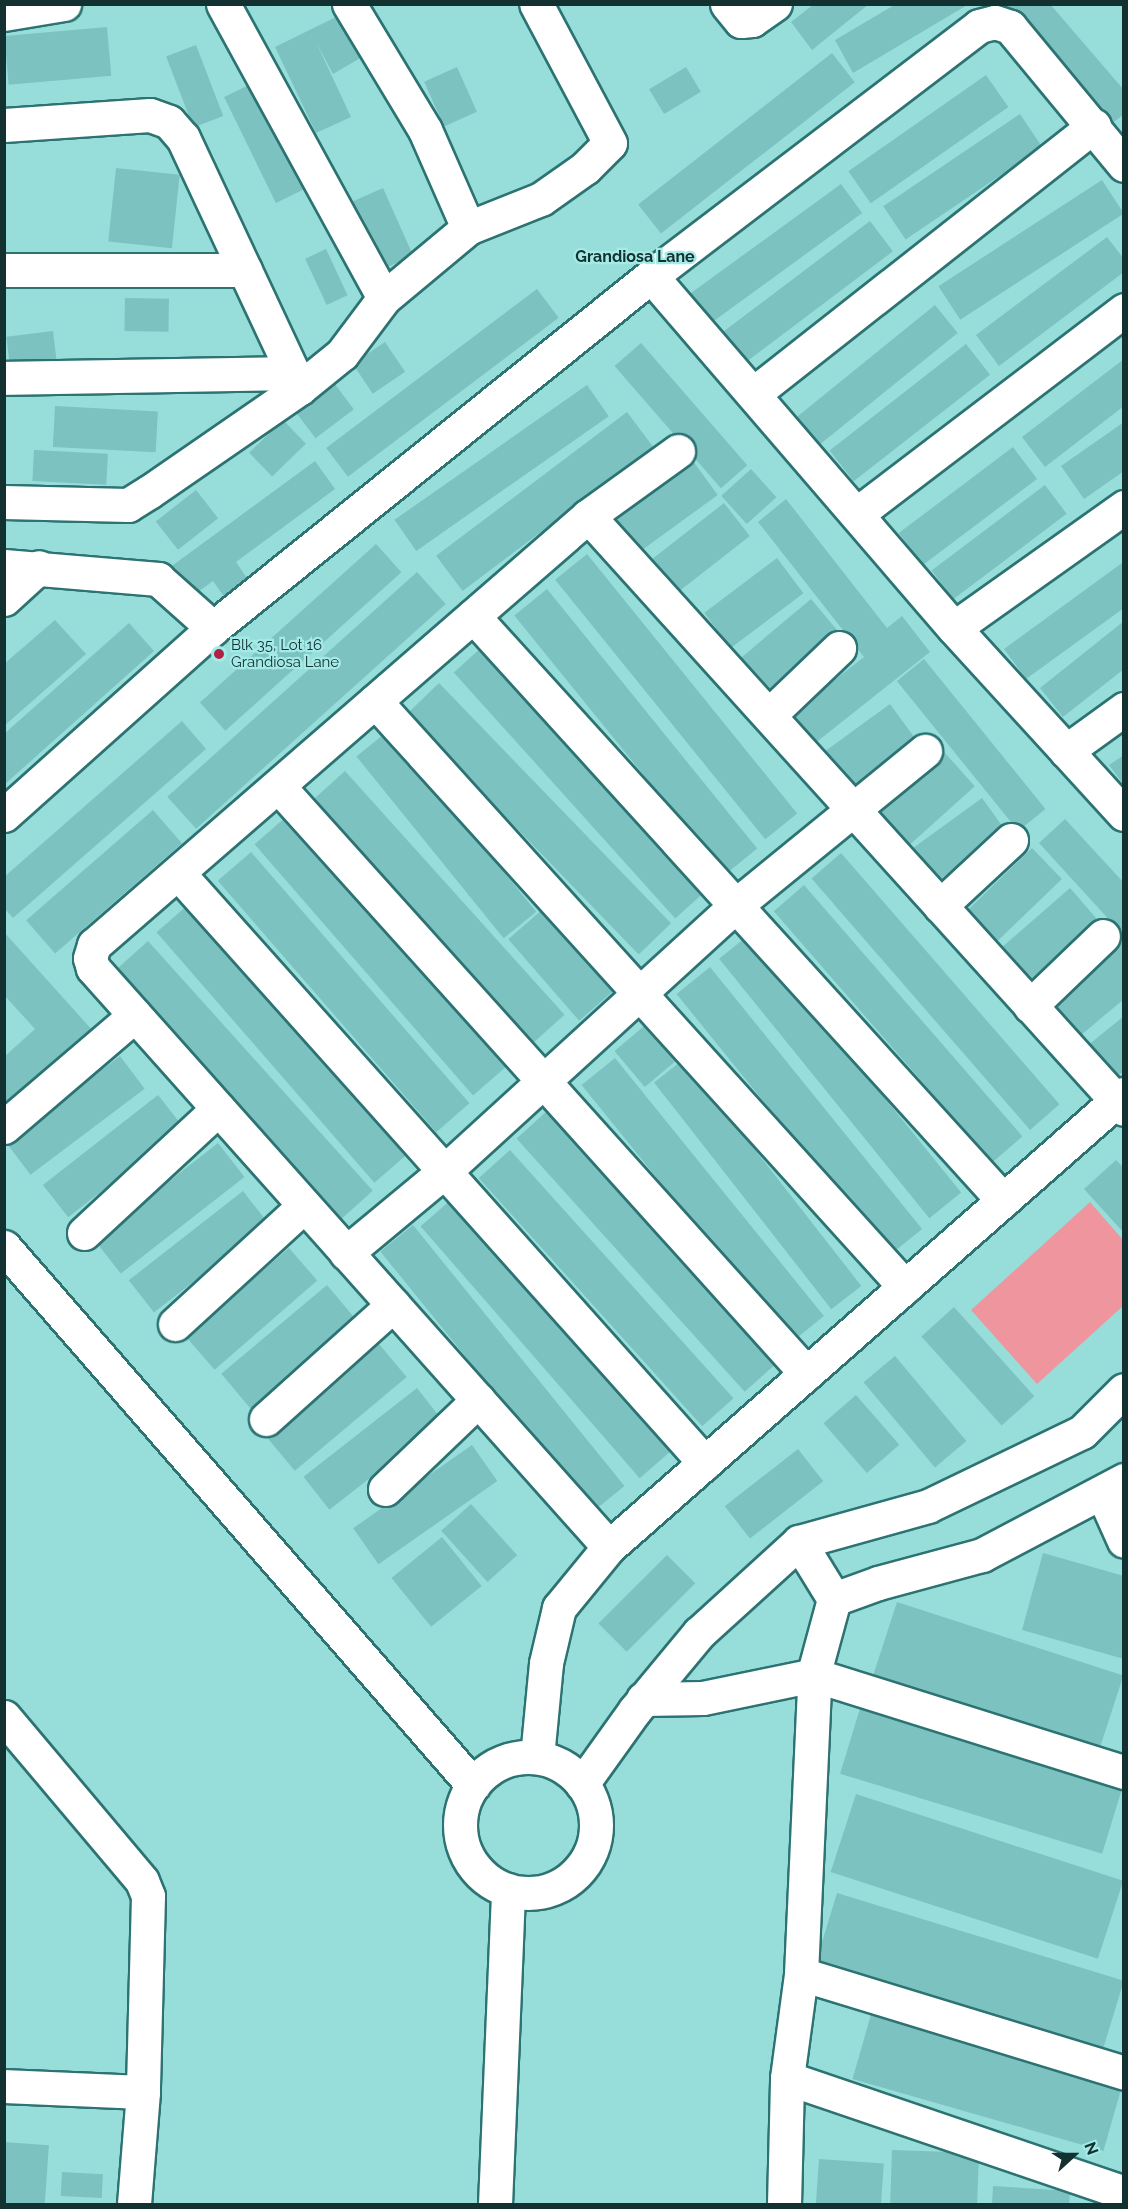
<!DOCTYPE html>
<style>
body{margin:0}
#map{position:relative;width:1128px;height:2209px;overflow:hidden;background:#97dedb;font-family:Raleway,sans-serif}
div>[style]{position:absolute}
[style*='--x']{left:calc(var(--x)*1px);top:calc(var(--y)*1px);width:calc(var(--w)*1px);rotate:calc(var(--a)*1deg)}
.green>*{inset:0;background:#ef959e}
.building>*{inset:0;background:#7cc2c0;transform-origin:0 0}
.roads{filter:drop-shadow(2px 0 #2c7372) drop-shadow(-2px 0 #2c7372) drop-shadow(0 2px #2c7372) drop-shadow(0 -2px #2c7372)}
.minor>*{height:33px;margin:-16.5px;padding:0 16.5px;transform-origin:16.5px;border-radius:16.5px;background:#fff}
.minor>.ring{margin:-16.5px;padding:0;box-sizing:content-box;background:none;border:33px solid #fff;border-radius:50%}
.dots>*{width:16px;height:16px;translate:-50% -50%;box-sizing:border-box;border:3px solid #a4ebe8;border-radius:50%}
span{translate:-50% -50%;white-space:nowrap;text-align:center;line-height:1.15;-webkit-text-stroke:4.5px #a4ebe8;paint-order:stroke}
.poi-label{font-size:15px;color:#143131}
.left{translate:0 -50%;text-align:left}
.neighbourhood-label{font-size:16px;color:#143131;font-weight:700}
.frame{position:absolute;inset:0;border:6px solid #143131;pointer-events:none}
.north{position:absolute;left:1044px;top:2125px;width:60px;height:60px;-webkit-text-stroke:4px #a4ebe8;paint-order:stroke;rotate:69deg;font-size:16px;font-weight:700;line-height:24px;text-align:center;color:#143131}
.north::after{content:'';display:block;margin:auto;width:21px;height:27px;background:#143131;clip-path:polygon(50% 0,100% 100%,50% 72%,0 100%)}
</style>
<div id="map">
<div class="green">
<i style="clip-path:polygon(1090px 1202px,1123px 1240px,1123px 1306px,1037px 1384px,971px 1310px)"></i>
</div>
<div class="building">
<i style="clip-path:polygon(814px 4px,869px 4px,812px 50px,791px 22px)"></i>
<i style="clip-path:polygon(896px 4px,969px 4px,853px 73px,835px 40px)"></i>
<i style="clip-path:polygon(1005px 4px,1050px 4px,1124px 90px,1124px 114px,1109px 126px)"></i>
<i style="clip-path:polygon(340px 15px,362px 57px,333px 74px,316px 42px,351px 117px,316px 133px,275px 47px)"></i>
<i style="left:107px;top:27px;width:49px;height:103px;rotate:85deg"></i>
<i style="left:196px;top:45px;width:76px;height:32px;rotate:69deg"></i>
<i style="left:832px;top:53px;width:37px;height:246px;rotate:52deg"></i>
<i style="left:457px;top:67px;width:49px;height:36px;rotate:66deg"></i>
<i style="left:686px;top:67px;width:29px;height:43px;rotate:59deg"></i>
<i style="left:986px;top:75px;width:39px;height:168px;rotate:55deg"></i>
<i style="left:261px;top:79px;width:118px;height:41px;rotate:64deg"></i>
<i style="left:1020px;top:114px;width:40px;height:165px;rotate:56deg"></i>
<i style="left:116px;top:168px;width:64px;height:74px;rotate:6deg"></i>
<i style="left:1102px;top:180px;width:40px;height:195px;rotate:57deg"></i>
<i style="left:841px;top:184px;width:36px;height:188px;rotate:54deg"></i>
<i style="left:383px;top:188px;width:74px;height:37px;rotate:66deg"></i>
<i style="left:870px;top:221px;width:38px;height:186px;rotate:53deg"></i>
<i style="clip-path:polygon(1107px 237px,1124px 259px,1124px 272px,999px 366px,976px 335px)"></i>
<i style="left:326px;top:249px;width:51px;height:23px;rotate:65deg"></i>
<i style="left:537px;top:289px;width:36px;height:264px;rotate:53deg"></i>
<i style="left:125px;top:298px;width:44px;height:33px;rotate:1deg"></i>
<i style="left:935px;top:305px;width:36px;height:177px;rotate:51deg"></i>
<i style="left:53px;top:331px;width:33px;height:47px;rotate:83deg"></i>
<i style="left:385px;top:342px;width:36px;height:39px;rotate:56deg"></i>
<i style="left:641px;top:343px;width:162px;height:35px;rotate:49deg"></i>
<i style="left:966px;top:344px;width:39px;height:173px;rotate:52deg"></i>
<i style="clip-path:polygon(1124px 359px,1124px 406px,1045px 467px,1022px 437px)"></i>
<i style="left:331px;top:379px;width:38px;height:48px;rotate:53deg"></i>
<i style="left:587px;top:385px;width:38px;height:235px;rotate:55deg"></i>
<i style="left:55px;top:406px;width:103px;height:41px;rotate:3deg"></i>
<i style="left:627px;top:412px;width:44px;height:239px;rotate:53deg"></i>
<i style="left:283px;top:420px;width:33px;height:47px;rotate:46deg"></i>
<i style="clip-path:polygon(1124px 422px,1124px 471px,1084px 499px,1061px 466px)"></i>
<i style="left:1013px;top:447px;width:40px;height:143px;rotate:53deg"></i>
<i style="left:34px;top:450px;width:74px;height:31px;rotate:3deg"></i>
<i style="clip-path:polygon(315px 461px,335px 489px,236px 562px,249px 581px,225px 598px,213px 581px,187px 600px,165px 571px)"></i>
<i style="left:693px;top:461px;width:42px;height:96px;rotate:54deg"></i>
<i style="left:751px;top:469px;width:38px;height:40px;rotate:48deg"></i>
<i style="left:1045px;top:485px;width:36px;height:142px;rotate:53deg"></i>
<i style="left:196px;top:490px;width:36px;height:51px;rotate:52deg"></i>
<i style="clip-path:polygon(786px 499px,887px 628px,902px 616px,930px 652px,814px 744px,791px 714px,864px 657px,758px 522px)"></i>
<i style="left:724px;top:503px;width:42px;height:91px;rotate:52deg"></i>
<i style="left:376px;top:544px;width:38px;height:237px;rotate:48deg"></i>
<i style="left:587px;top:554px;width:334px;height:41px;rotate:51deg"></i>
<i style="left:777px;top:558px;width:44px;height:91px;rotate:53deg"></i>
<i style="clip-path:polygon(1122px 563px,1124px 608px,1026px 679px,1004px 649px)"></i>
<i style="left:417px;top:572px;width:43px;height:336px;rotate:48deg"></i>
<i style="left:547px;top:589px;width:334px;height:42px;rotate:51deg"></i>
<i style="left:811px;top:599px;width:42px;height:92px;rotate:50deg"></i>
<i style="clip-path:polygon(55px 620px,86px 654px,4px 726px,4px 664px)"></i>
<i style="clip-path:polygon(1124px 621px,1124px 669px,1063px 717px,1040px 688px)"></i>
<i style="clip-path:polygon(129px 623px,154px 651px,4px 785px,4px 734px)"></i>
<i style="left:482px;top:647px;width:331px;height:38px;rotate:48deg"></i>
<i style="left:924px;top:659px;width:193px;height:35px;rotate:51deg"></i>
<i style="left:439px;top:683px;width:334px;height:45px;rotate:46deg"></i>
<i style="left:890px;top:704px;width:44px;height:79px;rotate:54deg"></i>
<i style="clip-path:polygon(182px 721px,206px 749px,13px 918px,4px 908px,4px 877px)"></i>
<i style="left:389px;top:730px;width:234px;height:42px;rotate:51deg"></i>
<i style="left:944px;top:752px;width:46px;height:92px;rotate:48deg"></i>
<i style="clip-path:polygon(1124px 755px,1124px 785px,1109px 765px)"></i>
<i style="left:345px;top:771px;width:328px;height:43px;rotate:48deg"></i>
<i style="left:982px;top:798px;width:41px;height:88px;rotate:54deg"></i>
<i style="left:153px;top:810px;width:44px;height:168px;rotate:49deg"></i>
<i style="left:287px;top:816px;width:333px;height:43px;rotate:49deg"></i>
<i style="clip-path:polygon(1065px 819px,1124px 883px,1124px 936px,1039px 843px)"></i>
<i style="left:1032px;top:848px;width:43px;height:93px;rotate:46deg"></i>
<i style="left:251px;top:852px;width:333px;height:44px;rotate:49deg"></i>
<i style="left:841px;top:853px;width:333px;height:39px;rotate:49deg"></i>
<i style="left:804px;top:885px;width:333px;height:40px;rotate:49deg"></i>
<i style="left:1070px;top:888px;width:43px;height:96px;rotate:49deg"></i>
<i style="left:189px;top:904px;width:332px;height:43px;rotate:49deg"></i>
<i style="left:543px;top:909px;width:108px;height:46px;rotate:49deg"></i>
<i style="clip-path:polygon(4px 932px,93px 1031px,4px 1110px,4px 1057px,35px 1029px,4px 995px)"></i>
<i style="left:751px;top:933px;width:334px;height:41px;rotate:51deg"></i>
<i style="clip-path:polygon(1124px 940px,1124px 999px,1080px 1036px,1051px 1001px)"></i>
<i style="left:148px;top:941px;width:336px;height:42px;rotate:48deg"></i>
<i style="left:710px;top:967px;width:337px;height:43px;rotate:51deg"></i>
<i style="clip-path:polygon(1124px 1016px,1124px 1071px,1113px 1079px,1087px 1046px)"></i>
<i style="left:649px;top:1022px;width:47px;height:45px;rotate:50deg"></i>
<i style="left:120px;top:1056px;width:41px;height:143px;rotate:53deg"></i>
<i style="left:615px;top:1058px;width:332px;height:43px;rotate:51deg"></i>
<i style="left:684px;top:1059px;width:288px;height:38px;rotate:52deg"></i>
<i style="left:158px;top:1095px;width:41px;height:146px;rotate:52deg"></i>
<i style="left:547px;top:1111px;width:341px;height:41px;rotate:48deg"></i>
<i style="left:218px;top:1143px;width:43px;height:157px;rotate:52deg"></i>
<i style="left:510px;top:1150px;width:334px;height:42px;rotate:48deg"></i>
<i style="clip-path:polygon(1116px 1160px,1124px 1168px,1124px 1233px,1084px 1189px)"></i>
<i style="left:243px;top:1191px;width:41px;height:145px;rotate:52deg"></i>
<i style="left:453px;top:1198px;width:334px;height:43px;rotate:49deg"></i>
<i style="left:413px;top:1225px;width:336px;height:42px;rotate:51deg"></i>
<i style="left:289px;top:1248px;width:43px;height:136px;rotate:49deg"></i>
<i style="left:327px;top:1285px;width:47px;height:138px;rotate:50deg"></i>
<i style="left:954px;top:1307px;width:120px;height:44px;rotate:48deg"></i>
<i style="left:379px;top:1344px;width:43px;height:146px;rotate:50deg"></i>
<i style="left:895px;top:1356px;width:111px;height:41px;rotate:50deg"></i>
<i style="left:417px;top:1388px;width:42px;height:144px;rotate:52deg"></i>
<i style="left:856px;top:1395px;width:66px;height:43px;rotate:49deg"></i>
<i style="left:472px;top:1445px;width:44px;height:145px;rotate:55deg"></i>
<i style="left:798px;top:1449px;width:41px;height:93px;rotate:52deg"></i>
<i style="left:471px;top:1504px;width:69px;height:40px;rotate:48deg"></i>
<i style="left:442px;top:1537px;width:63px;height:65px;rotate:51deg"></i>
<i style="clip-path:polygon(1043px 1553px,1124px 1576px,1124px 1659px,1022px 1630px)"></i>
<i style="left:667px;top:1555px;width:40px;height:97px;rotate:45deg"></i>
<i style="left:897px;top:1602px;width:238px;height:87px;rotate:18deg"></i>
<i style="left:862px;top:1702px;width:274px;height:75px;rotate:17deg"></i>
<i style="left:856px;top:1794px;width:281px;height:82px;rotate:18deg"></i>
<i style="left:837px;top:1893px;width:300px;height:75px;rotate:17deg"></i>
<i style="left:874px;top:2004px;width:261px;height:78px;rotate:16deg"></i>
<i style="left:4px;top:2142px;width:45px;height:62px;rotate:4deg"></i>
<i style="left:892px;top:2150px;width:87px;height:54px;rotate:2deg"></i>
<i style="left:819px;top:2159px;width:65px;height:45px;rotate:4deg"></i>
<i style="left:62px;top:2172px;width:41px;height:24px;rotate:3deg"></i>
<i style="clip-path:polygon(993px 2186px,1070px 2191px,1069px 2204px,992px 2204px)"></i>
</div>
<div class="roads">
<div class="minor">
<i style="--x:223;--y:4;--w:335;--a:61.3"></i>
<i style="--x:349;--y:4;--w:147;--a:58.9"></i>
<i style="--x:425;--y:130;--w:107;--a:66.3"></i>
<i style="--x:727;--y:4;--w:22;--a:51"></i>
<i style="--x:741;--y:21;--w:11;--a:-5"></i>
<i style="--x:752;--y:20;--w:28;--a:-35"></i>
<i style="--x:4;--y:14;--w:61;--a:-9.5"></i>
<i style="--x:4;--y:125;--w:146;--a:-3.9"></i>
<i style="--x:150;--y:115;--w:20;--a:20"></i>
<i style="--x:169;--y:122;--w:21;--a:49"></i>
<i style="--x:183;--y:138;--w:276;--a:64.9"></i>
<i style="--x:4;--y:270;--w:241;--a:0"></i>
<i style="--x:651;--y:276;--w:464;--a:49.3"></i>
<i style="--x:954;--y:628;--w:252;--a:47.6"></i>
<i style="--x:4;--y:378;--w:289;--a:-1"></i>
<i style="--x:753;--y:394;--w:434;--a:-38.2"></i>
<i style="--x:4;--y:502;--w:124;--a:1.4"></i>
<i style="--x:128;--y:505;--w:25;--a:-32"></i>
<i style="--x:149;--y:492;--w:183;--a:-34.6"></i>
<i style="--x:300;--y:388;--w:54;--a:-39"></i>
<i style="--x:342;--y:354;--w:70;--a:-53.1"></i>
<i style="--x:384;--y:298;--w:109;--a:-39.8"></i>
<i style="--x:468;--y:228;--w:79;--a:-21.7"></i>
<i style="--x:541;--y:199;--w:54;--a:-35.2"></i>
<i style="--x:585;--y:168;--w:35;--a:-45"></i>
<i style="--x:610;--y:143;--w:157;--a:-118"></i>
<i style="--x:858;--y:513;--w:335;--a:-37.3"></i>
<i style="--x:588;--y:516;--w:799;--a:47.89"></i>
<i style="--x:4;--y:566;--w:155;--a:4.8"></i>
<i style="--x:158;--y:579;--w:74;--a:41.7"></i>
<i style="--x:4;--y:599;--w:47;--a:-42.4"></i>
<i style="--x:473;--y:616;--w:789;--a:47.78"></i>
<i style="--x:954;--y:628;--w:209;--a:-35.4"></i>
<i style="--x:375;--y:701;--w:790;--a:47.87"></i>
<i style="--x:769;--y:715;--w:97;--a:-43.7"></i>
<i style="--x:1066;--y:751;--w:72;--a:-35.9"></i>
<i style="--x:278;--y:786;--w:790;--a:48.03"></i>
<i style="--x:4;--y:815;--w:280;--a:-41.8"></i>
<i style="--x:213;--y:628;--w:562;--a:-38.79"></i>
<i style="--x:651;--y:276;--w:412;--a:-37.3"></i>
<i style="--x:979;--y:26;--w:16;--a:-14"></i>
<i style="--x:995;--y:22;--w:16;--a:18"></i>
<i style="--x:1010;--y:27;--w:179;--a:50.4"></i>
<i style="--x:178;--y:873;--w:791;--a:48.23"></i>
<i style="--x:940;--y:906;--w:97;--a:-42.9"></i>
<i style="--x:1030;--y:1006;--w:101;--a:-43.8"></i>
<i style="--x:4;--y:1127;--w:172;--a:-40.5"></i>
<i style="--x:84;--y:1233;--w:183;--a:-42.8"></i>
<i style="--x:4;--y:1247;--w:714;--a:48.92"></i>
<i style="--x:346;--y:1253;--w:130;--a:-39.7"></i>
<i style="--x:446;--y:1170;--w:393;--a:-42.4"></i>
<i style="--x:736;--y:905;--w:244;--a:-39.2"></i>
<i style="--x:175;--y:1324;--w:175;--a:-42.5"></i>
<i style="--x:266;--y:1419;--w:171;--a:-41.9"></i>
<i style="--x:385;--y:1489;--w:129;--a:-43.7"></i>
<i style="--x:1103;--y:1494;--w:51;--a:65.9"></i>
<i style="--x:799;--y:1542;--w:67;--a:58.4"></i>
<i style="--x:609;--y:1547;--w:776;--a:-131.71"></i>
<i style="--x:93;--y:968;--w:10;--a:-107"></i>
<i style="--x:90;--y:958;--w:14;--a:-73"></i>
<i style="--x:94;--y:945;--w:654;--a:-40.97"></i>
<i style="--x:588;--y:516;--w:111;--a:-35.8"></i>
<i style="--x:643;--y:1699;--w:60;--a:-1"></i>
<i style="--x:703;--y:1698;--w:113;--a:-11.7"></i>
<i style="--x:814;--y:1675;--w:325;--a:17.4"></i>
<i style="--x:4;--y:1717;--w:214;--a:49.9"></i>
<i style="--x:142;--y:1881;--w:16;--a:68"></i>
<i style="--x:148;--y:1896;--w:196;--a:91.5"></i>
<i style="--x:143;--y:2092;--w:112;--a:94.6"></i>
<i style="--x:537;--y:1757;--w:94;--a:-84.5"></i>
<i style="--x:546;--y:1663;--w:57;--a:-76.7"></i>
<i style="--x:559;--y:1608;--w:79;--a:-50.7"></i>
<i style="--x:609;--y:1547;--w:686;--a:-41.34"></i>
<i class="ring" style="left:460px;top:1757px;width:103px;height:103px"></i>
<i style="--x:582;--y:1784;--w:91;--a:-54.4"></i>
<i style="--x:635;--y:1710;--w:100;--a:-50.3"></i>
<i style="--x:699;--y:1633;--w:135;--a:-42.3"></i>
<i style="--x:799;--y:1542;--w:134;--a:-15.6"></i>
<i style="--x:928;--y:1506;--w:171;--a:-25.7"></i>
<i style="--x:1082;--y:1432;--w:59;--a:-45"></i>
<i style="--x:801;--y:1974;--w:338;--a:17"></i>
<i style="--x:787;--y:2078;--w:356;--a:18.8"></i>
<i style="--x:4;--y:2086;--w:139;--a:2.5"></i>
<i style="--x:495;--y:2204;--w:314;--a:-87.6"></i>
<i style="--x:784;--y:2204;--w:126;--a:-88.6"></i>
<i style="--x:787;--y:2078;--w:105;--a:-82.3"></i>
<i style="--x:801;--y:1974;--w:305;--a:-87.4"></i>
<i style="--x:815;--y:1669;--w:73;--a:-74.8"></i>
<i style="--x:834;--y:1599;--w:47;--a:-20"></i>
<i style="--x:878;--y:1583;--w:108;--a:-15.1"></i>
<i style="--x:982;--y:1555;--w:161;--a:-27.8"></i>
</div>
</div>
<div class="dots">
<i style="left:219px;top:654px;background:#b22045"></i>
</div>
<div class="poi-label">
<span class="left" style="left:231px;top:654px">Blk 35, Lot 16<br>Grandiosa Lane</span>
</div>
<div class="neighbourhood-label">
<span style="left:635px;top:257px">Grandiosa Lane</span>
</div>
<div class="frame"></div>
<div class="north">N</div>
</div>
